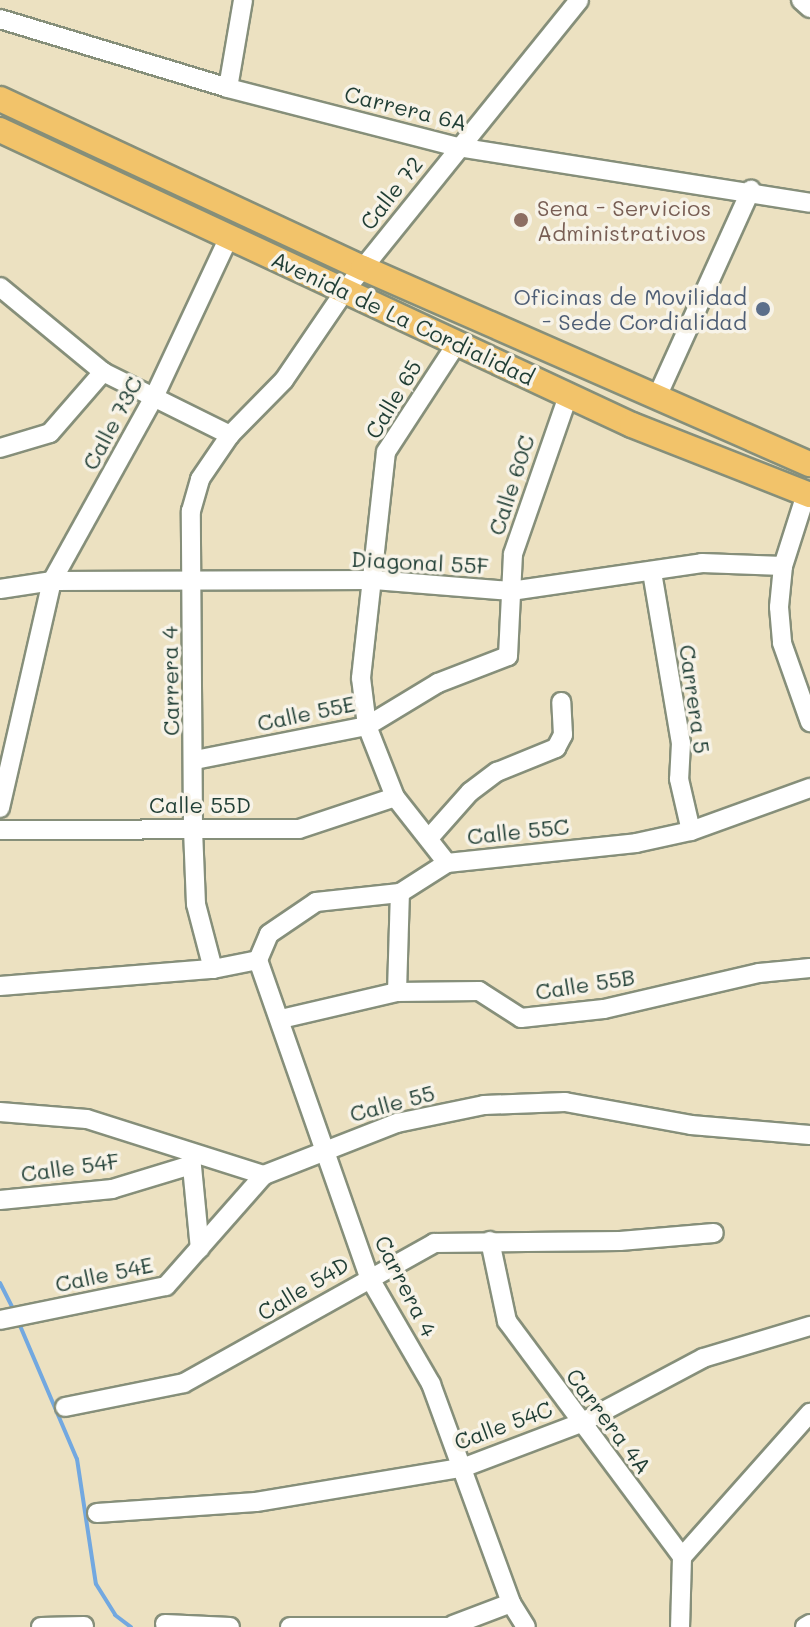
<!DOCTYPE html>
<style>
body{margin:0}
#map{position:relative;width:810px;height:1627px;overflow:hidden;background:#ece1c1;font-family:Mali,sans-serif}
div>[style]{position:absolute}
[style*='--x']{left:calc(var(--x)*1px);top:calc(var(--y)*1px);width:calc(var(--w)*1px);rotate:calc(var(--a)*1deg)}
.stream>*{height:4px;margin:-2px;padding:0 2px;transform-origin:2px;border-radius:2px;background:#72a8e0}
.roads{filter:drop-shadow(2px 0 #868f7a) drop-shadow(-2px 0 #868f7a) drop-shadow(0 2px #868f7a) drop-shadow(0 -2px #868f7a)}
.minor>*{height:18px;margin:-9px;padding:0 9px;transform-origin:9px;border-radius:9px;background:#fff}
.major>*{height:24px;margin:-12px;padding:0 12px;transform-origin:12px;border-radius:12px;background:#f2c36a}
.dots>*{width:22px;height:22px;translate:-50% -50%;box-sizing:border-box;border:4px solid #f7f3e8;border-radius:50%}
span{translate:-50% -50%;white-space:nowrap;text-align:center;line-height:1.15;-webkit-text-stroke:7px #f7f3e8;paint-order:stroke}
.street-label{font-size:22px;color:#1f3d34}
.education-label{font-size:22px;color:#785e54}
.left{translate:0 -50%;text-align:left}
.service-label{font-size:22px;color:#4e5e75}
.right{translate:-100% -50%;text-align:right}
</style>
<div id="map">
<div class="stream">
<i style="--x:0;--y:1283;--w:34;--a:63"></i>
<i style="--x:18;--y:1321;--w:150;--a:66.9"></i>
<i style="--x:77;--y:1459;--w:126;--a:81.4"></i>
<i style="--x:96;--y:1584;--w:36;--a:58"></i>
<i style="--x:115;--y:1615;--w:20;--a:37"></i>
</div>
<div class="roads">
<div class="minor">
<i style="--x:801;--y:0;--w:12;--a:42"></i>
<i style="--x:0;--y:19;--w:238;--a:16.8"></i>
<i style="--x:228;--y:88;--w:237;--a:14.4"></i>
<i style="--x:458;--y:147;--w:356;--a:9"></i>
<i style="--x:228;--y:88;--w:89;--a:-80.3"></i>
<i style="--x:0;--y:287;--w:134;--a:39.5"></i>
<i style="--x:103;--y:372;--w:142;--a:26.4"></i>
<i style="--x:656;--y:399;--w:230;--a:-65.6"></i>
<i style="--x:0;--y:448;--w:52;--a:-16.7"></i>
<i style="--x:50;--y:433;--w:81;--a:-49"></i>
<i style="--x:806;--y:494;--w:76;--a:107.7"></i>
<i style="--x:783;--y:566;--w:41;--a:95.6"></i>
<i style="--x:779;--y:607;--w:36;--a:85"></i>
<i style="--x:782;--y:643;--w:84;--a:70.5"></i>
<i style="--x:652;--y:572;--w:173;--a:80.4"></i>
<i style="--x:681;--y:743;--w:36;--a:93"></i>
<i style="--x:679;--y:779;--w:53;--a:77"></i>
<i style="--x:0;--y:589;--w:53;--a:-8.7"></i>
<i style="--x:52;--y:581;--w:322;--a:-0.2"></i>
<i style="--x:374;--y:580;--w:137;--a:4.6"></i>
<i style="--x:511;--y:591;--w:193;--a:-8.3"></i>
<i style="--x:702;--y:563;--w:81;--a:2.1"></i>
<i style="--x:195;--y:760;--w:175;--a:-11.2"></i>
<i style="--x:367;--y:726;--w:83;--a:-31.2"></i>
<i style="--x:438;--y:683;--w:75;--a:-21.1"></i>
<i style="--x:508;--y:656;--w:102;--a:-87.2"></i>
<i style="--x:513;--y:554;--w:167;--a:-70.8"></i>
<i style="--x:0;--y:808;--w:233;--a:-77.1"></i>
<i style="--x:52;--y:581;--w:213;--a:-61"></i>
<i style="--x:155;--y:395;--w:174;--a:-64.9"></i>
<i style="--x:0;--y:830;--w:299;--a:-0.2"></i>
<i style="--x:299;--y:829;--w:101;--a:-18.4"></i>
<i style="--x:430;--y:837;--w:60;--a:-48.4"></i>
<i style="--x:470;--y:792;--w:34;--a:-37"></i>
<i style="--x:497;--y:772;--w:64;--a:-22.1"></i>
<i style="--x:556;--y:748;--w:15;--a:-62"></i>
<i style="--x:563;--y:735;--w:33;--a:-93"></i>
<i style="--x:447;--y:863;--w:84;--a:-128.2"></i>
<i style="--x:395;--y:797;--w:76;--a:-111.5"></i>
<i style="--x:367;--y:726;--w:48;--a:-97.1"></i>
<i style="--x:361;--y:678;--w:227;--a:-83.7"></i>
<i style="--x:386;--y:452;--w:130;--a:-56.9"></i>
<i style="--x:258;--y:960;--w:336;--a:70.7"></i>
<i style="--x:369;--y:1277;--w:124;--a:59.9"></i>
<i style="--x:431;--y:1384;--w:233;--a:69.9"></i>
<i style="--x:511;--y:1603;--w:28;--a:58"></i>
<i style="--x:258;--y:960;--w:28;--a:-67"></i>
<i style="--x:269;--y:934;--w:57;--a:-34.2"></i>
<i style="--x:316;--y:902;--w:84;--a:-6.1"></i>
<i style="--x:400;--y:893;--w:56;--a:-32.6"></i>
<i style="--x:447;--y:863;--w:190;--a:-6"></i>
<i style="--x:636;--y:843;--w:56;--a:-12.3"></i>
<i style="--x:691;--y:831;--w:127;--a:-19.9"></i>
<i style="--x:213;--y:969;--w:67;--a:-104.7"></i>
<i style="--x:196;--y:904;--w:75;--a:-92.3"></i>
<i style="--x:193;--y:829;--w:318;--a:-90.4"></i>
<i style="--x:191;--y:511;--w:33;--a:-74"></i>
<i style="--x:200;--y:479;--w:53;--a:-55.7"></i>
<i style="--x:230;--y:435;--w:77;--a:-45.5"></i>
<i style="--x:284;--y:380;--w:110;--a:-55.7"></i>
<i style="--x:346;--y:289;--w:371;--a:-51.1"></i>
<i style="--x:0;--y:986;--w:214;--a:-4.6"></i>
<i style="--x:213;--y:969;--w:46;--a:-11.3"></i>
<i style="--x:397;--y:992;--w:99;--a:-88.3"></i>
<i style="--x:281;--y:1019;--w:119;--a:-13.1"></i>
<i style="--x:397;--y:992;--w:82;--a:-0.7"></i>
<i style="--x:479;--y:991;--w:50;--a:32.7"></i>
<i style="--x:521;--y:1018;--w:83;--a:-6.2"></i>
<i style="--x:604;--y:1009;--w:159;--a:-13.1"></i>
<i style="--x:759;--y:973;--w:51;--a:-5.6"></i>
<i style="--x:0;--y:1112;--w:87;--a:4.6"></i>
<i style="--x:87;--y:1119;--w:186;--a:17.6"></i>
<i style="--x:264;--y:1175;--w:143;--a:-21.4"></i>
<i style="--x:397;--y:1123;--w:89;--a:-11.7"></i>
<i style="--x:484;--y:1105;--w:81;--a:-2.1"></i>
<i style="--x:565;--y:1102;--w:128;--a:10.3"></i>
<i style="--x:691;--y:1125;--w:119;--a:4.8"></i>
<i style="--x:191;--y:1156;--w:93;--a:84.5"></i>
<i style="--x:0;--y:1200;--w:113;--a:-5.6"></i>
<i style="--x:112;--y:1189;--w:83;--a:-16.9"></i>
<i style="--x:490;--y:1241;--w:82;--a:78"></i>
<i style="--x:507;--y:1321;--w:294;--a:53.4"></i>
<i style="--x:682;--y:1557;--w:70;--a:91.6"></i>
<i style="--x:0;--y:1320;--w:169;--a:-11.6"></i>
<i style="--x:166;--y:1286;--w:148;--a:-48.6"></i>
<i style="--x:65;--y:1407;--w:121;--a:-11.4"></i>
<i style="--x:184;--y:1383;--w:287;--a:-29.2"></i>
<i style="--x:434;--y:1243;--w:186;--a:-0.6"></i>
<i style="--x:620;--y:1241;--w:94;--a:-4.9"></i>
<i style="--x:97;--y:1513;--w:159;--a:-4"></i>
<i style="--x:256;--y:1502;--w:212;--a:-9.5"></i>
<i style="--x:465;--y:1467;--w:124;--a:-20.8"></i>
<i style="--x:581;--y:1423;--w:138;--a:-28"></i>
<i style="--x:703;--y:1358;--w:112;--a:-16.7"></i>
<i style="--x:682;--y:1557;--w:193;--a:-48.4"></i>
<i style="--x:165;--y:1624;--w:65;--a:2.6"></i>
<i style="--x:453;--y:1625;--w:62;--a:-20.8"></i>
<i style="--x:41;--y:1627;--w:43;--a:-1.3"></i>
<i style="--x:290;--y:1627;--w:167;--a:0"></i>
<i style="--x:805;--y:1627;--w:6;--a:-31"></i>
</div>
<div class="major">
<i style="--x:0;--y:99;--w:400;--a:25"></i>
<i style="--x:363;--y:268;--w:488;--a:23.7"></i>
<i style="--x:0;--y:130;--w:697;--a:25.02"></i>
<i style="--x:632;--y:425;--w:191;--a:21.5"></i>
</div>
</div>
<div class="dots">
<i style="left:521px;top:220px;background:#8d6e63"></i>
<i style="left:763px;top:309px;background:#5c6f8a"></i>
</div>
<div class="street-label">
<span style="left:406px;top:108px;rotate:14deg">Carrera 6A</span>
<span style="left:391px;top:193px;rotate:-52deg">Calle 72</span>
<span style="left:403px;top:318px;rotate:25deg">Avenida de La Cordialidad</span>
<span style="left:393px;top:399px;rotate:-59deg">Calle 65</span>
<span style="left:112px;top:423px;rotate:-62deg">Calle 73C</span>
<span style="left:511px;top:485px;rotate:-72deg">Calle 60C</span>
<span style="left:420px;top:562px;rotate:3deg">Diagonal 55F</span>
<span style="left:170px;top:681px;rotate:-91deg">Carrera 4</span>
<span style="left:695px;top:699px;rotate:82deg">Carrera 5</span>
<span style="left:306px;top:713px;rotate:-12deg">Calle 55E</span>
<span style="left:200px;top:805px">Calle 55D</span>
<span style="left:518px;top:831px;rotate:-6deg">Calle 55C</span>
<span style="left:585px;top:984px;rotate:-9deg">Calle 55B</span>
<span style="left:392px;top:1103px;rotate:-15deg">Calle 55</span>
<span style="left:70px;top:1167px;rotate:-8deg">Calle 54F</span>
<span style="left:104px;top:1274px;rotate:-12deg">Calle 54E</span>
<span style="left:406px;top:1286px;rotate:63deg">Carrera 4</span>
<span style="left:303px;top:1288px;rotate:-31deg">Calle 54D</span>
<span style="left:609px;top:1421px;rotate:53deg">Carrera 4A</span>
<span style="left:503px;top:1425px;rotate:-20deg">Calle 54C</span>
</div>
<div class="education-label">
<span class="left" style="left:537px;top:220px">Sena - Servicios<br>Administrativos</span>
</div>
<div class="service-label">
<span class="right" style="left:747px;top:309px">Oficinas de Movilidad<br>- Sede Cordialidad</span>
</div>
</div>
